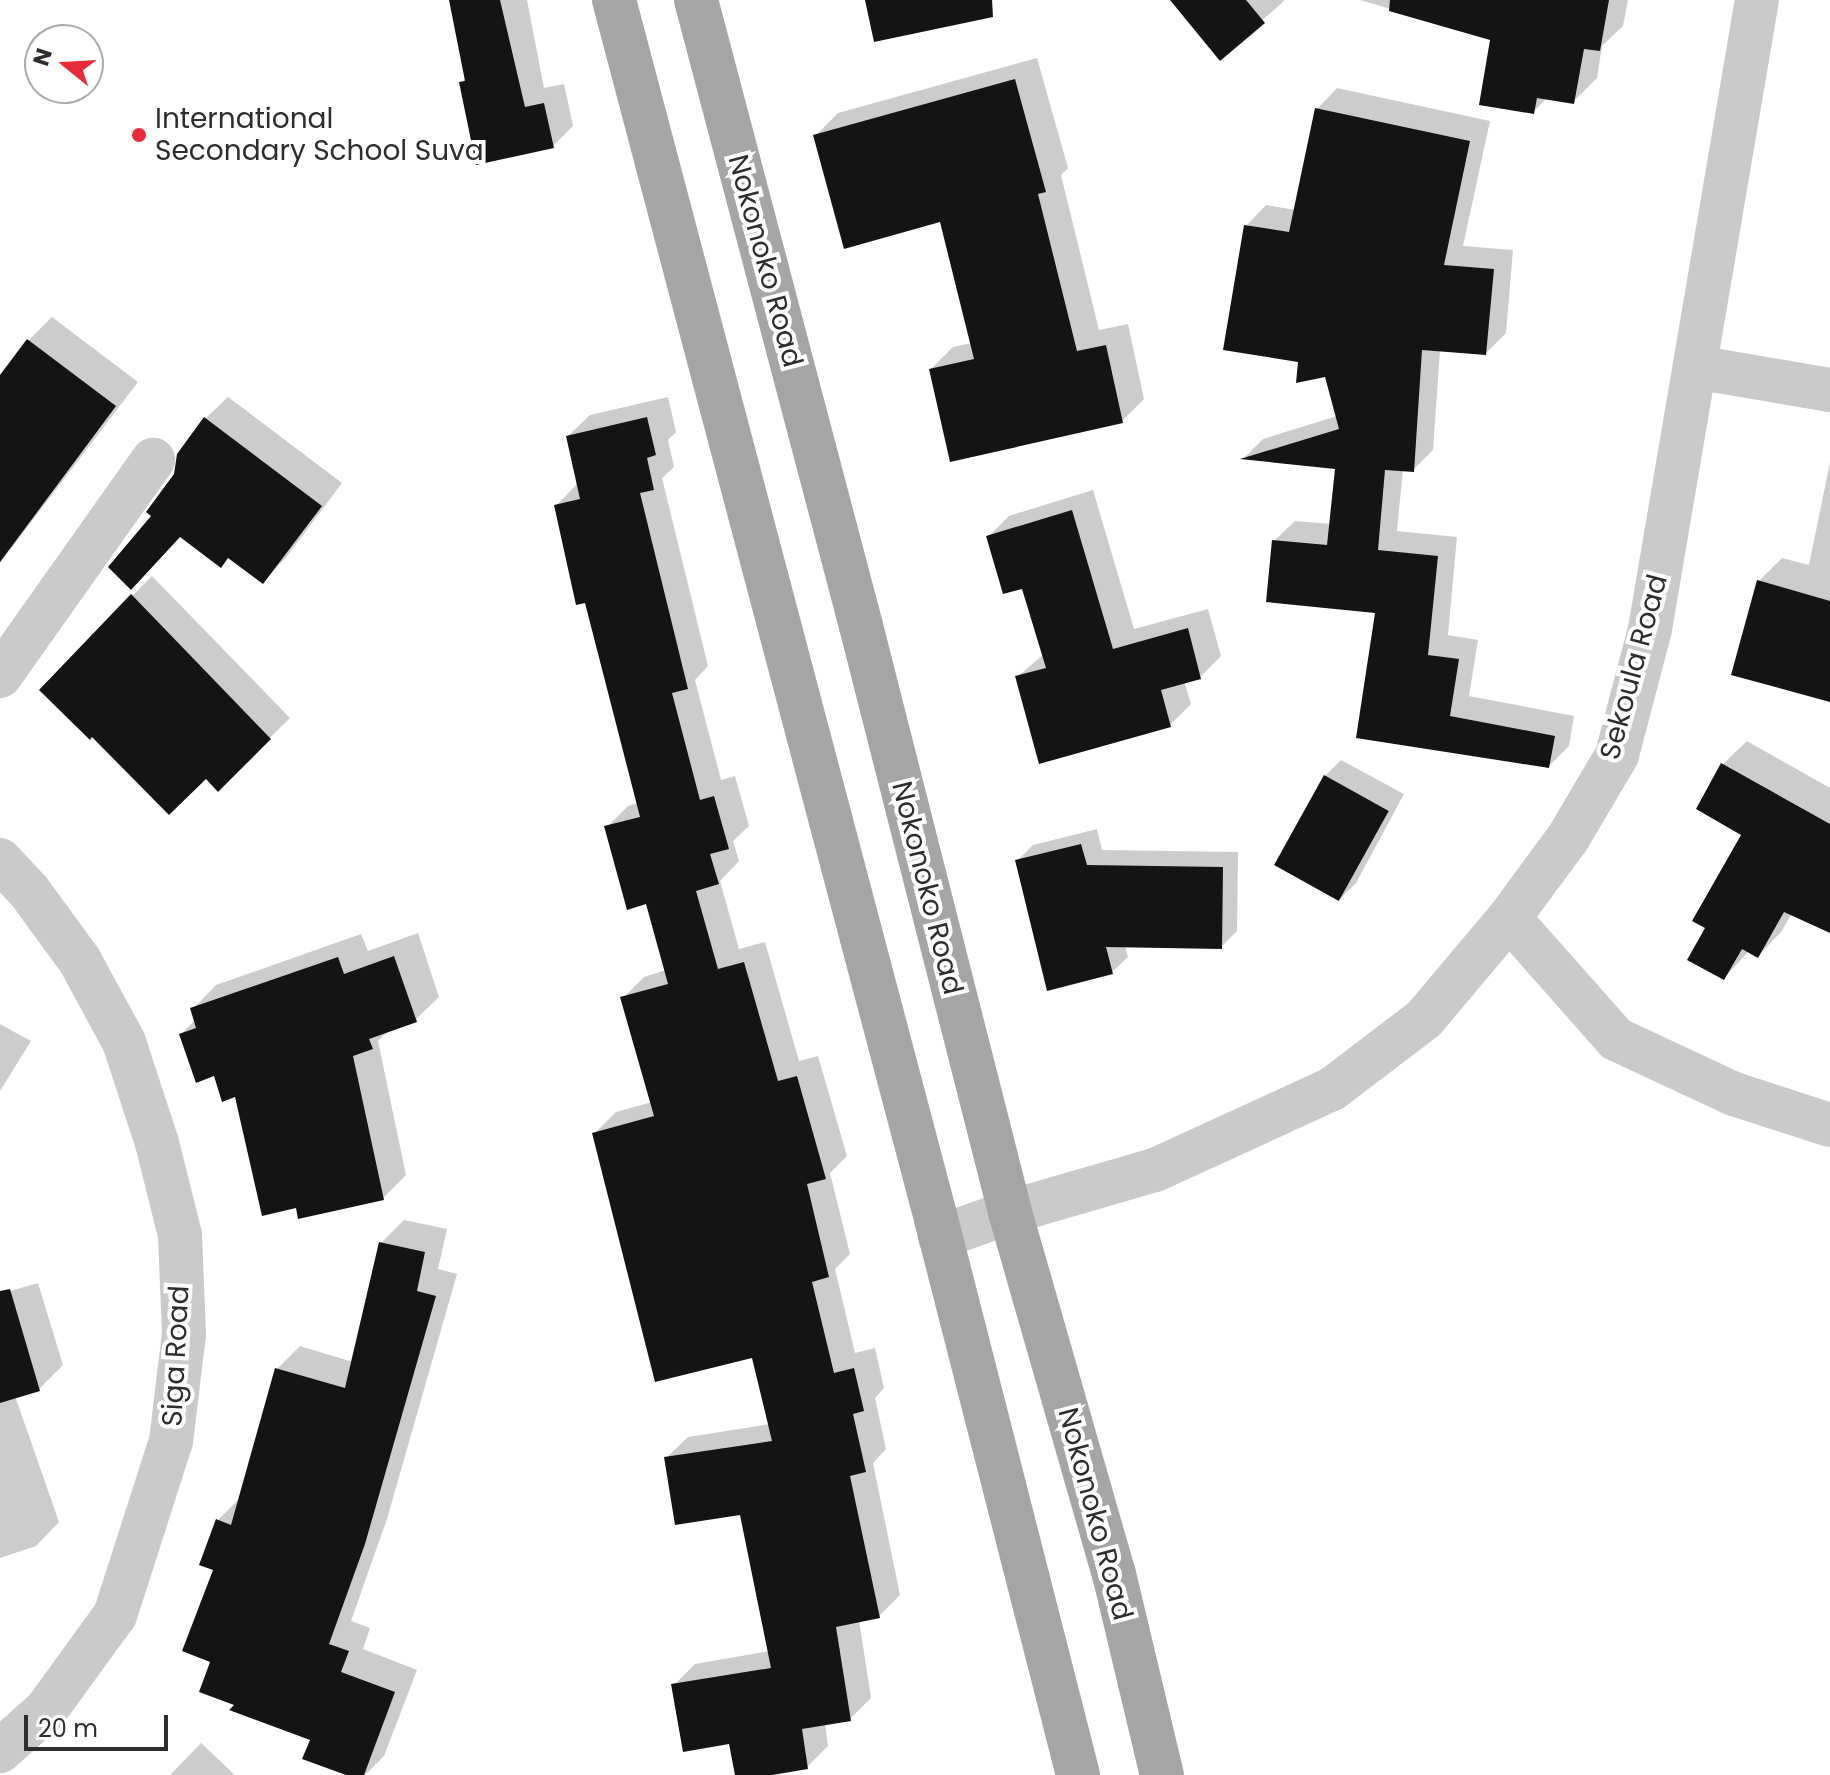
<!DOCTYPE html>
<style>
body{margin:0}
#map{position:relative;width:1830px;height:1775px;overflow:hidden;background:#fff;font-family:Poppins,sans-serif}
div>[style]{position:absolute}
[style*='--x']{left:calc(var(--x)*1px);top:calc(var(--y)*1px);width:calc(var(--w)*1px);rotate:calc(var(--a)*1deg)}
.shadow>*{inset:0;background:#0003}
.building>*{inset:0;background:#141414;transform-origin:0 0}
.street>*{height:44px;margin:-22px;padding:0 22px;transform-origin:22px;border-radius:22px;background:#cacaca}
.primary>*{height:44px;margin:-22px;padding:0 22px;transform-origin:22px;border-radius:22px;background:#a5a5a5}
.dots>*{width:22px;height:22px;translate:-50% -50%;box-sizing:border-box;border:4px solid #fff;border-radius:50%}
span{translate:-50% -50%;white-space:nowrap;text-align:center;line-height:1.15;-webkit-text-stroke:8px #fff;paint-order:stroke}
.poi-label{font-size:28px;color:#2d2d2d}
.left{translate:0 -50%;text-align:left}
.street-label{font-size:28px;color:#2d2d2d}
.north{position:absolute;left:24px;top:24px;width:80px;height:80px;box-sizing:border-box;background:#fff;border:2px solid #ababab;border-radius:50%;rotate:288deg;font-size:22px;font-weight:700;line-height:32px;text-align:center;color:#2d2d2d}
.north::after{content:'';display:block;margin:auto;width:28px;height:36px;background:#e82b37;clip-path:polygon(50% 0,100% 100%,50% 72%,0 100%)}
.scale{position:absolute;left:24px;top:1715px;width:144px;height:36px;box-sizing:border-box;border:4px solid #2d2d2d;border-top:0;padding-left:10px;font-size:24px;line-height:28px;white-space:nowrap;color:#2d2d2d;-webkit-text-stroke:6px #fff;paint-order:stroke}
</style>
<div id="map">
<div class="shadow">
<i style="clip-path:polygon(451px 0,527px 0,544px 88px,564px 84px,573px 126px,553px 146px,461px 83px,467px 77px)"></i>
<i style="clip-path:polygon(1173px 0,1285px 0,1220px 58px)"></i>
<i style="clip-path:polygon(1360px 0,1628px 0,1623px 26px,1602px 46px,1597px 78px,1573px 102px,1547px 98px,1533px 112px,1493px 39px)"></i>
<i style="clip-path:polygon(1037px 58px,1068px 168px,1061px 175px,1099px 330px,1128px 324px,1144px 399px,1122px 421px,931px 369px,953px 347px,972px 343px,941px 219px,815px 136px,838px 113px)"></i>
<i style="clip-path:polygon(1337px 88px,1490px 121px,1463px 246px,1513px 250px,1506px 333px,1486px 353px,1440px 350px,1433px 450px,1413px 470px,1403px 469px,1397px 531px,1457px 537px,1448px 635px,1478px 640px,1469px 696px,1574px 716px,1569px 746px,1549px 766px,1358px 737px,1378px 611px,1274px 541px,1295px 521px,1331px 524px,1337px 467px,1245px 457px,1263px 439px,1337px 416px,1326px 374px,1300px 360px,1246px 226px,1266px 205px,1296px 210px,1317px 109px)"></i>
<i style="clip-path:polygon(52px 317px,138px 382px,0 563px,0 379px,28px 341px)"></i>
<i style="clip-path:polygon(228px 397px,342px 483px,285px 559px,263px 581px,230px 556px,154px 515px,205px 419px)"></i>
<i style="clip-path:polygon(668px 397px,676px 432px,668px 440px,674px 467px,662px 478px,708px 666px,695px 680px,721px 780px,735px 776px,749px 826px,733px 841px,739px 861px,720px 881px,739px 949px,765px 942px,799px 1061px,818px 1056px,847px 1156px,830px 1173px,850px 1254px,835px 1269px,855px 1353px,875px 1348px,884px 1388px,875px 1398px,886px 1449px,873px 1463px,900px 1595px,879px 1616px,859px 1620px,871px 1698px,850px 1719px,825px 1723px,828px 1746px,807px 1767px,759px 1775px,737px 1775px,731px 1742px,674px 1685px,695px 1664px,770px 1651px,742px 1513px,666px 1458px,688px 1437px,770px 1424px,754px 1355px,595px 1133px,616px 1112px,652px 1102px,623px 998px,644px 977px,666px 970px,647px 902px,607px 827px,628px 806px,638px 803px,587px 600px,556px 506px,577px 484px,568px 436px,590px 415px)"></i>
<i style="clip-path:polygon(1830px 462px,1830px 700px,1759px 581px,1782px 558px,1809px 565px)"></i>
<i style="clip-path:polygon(1093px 490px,1134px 629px,1208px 609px,1221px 656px,1200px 677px,1184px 681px,1191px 704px,1170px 725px,1017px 677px,1044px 654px,1024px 586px,988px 537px,1009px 516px)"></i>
<i style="clip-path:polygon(152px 576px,290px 718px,218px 789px,206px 776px,132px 596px)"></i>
<i style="clip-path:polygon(1747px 741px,1830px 788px,1830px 931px,1792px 913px,1781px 932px,1758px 956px,1749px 951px,1724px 978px,1708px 928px,1743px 834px,1723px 764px)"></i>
<i style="clip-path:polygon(1341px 760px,1404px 794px,1356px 883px,1340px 899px,1325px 776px)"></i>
<i style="clip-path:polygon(1097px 829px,1102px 850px,1238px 852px,1237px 931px,1221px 947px,1125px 946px,1128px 957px,1112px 972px,1017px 861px,1033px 845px)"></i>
<i style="clip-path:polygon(418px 933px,439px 997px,415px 1020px,389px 1030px,378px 1041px,406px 1175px,383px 1198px,298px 1206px,236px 1095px,181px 1034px,196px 1019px,193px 1009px,216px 985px,361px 934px,368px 951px)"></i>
<i style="clip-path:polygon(0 1024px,31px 1041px,0 1091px)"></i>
<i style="clip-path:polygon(404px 1220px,447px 1229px,438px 1269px,457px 1274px,387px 1519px,351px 1621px,370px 1628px,363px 1649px,417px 1670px,384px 1756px,365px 1775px,351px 1775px,313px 1738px,237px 1704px,213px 1661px,218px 1520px,240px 1498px,277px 1369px,300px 1346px,353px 1362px,381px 1243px)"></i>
<i style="clip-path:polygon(38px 1283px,63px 1365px,39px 1389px,15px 1396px,59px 1522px,36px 1546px,0 1558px,0 1294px)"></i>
<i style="clip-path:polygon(201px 1743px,235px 1775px,170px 1775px)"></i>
</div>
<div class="building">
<i style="clip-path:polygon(449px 0,500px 0,525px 107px,544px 103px,554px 148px,476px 165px,459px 82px,465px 81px)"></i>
<i style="clip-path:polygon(865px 0,992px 0,993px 17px,874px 42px)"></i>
<i style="clip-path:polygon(1170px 0,1246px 0,1265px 23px,1220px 61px)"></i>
<i style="clip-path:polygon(1390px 0,1609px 0,1600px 51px,1584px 49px,1574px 104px,1537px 98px,1534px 114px,1479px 105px,1490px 40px,1389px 11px)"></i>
<i style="clip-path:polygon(1015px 79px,1046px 192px,1038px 194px,1077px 351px,1106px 345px,1123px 423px,950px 462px,929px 369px,974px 359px,940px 222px,844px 249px,813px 135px)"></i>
<i style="clip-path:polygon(1315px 108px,1470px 141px,1444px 265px,1494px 269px,1486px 355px,1422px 350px,1414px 472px,1385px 470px,1378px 550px,1438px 556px,1428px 655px,1459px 659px,1450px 716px,1555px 736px,1549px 768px,1356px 738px,1375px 613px,1266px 602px,1272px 540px,1327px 545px,1335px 469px,1240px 459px,1339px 429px,1325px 377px,1296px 383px,1298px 362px,1223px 350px,1244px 225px,1289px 232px)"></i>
<i style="clip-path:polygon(27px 339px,116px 406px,0 562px,0 375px)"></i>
<i style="clip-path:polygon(204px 417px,322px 506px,263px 584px,228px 558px,221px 568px,180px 537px,131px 590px,108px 567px,151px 516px,146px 512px,174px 474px,177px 454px)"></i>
<i style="clip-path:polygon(647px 417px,656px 455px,647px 458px,654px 490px,640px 493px,688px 689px,672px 693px,700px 800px,714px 796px,729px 849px,710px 854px,719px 884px,696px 891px,718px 969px,744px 962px,778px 1081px,797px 1076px,826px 1179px,807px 1184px,829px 1277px,812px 1282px,834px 1373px,854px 1368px,864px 1411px,853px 1414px,866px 1472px,850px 1476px,880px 1618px,836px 1627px,851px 1721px,802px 1729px,808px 1769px,772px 1775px,735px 1775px,729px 1744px,683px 1752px,671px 1684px,771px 1668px,740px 1515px,675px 1525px,664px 1457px,772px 1441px,752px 1358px,655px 1382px,592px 1133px,654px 1116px,620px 997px,668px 984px,646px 904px,627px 910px,604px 826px,640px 817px,585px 603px,576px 605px,554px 505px,580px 499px,566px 436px)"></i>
<i style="clip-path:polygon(1072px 510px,1113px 649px,1188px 628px,1201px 679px,1161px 690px,1171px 727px,1039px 764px,1015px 676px,1046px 668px,1022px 589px,1003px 594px,986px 536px)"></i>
<i style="clip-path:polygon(1757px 580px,1830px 601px,1830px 702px,1731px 675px)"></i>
<i style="clip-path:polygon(131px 594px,271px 739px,218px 792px,206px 779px,169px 815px,92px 737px,90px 740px,39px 690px)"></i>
<i style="clip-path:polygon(1721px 763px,1830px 824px,1830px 933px,1784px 912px,1758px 958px,1742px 949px,1724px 980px,1687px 960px,1705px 928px,1692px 921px,1741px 835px,1696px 809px)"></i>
<i style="left:1324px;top:775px;width:74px;height:103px;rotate:29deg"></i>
<i style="clip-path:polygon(1081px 844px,1087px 865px,1223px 867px,1222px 949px,1106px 947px,1113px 974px,1047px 991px,1015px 860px)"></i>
<i style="clip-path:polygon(394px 956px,417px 1022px,369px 1039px,373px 1049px,353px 1056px,384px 1200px,298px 1219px,296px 1208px,262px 1216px,235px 1097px,222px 1102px,214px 1076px,196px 1083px,179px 1034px,196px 1028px,190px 1008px,338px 957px,344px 974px)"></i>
<i style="clip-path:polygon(379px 1242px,425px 1252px,417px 1291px,436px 1296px,365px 1544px,329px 1644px,349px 1651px,341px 1672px,395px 1692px,364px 1775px,346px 1775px,302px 1759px,310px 1740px,229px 1710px,234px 1705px,199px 1692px,210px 1662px,182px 1651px,213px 1570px,199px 1565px,216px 1519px,231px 1525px,275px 1368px,345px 1388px)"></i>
<i style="clip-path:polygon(10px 1289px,40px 1391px,0 1403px,0 1291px)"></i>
</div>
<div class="street">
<i style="--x:1695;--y:367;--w:137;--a:9.7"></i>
<i style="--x:0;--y:676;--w:265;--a:-54.7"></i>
<i style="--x:0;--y:860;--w:42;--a:46.9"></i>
<i style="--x:29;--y:891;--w:87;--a:53.9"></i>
<i style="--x:80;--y:961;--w:92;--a:61.5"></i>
<i style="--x:124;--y:1042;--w:106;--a:71.9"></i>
<i style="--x:157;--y:1143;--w:95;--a:76"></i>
<i style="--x:180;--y:1235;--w:99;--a:87.7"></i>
<i style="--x:184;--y:1334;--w:108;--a:96.9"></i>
<i style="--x:171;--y:1441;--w:183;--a:107.8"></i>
<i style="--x:115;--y:1615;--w:117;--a:126"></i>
<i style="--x:46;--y:1710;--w:62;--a:138.3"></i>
<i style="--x:1509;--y:918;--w:162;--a:48.5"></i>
<i style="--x:1616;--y:1039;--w:130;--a:25"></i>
<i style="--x:1734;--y:1094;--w:101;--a:17.9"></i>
<i style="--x:940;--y:1237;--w:74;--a:-19.7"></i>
<i style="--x:1010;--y:1212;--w:151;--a:-16.2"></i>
<i style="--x:1155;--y:1170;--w:195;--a:-24.6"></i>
<i style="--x:1332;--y:1089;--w:116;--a:-37.3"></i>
<i style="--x:1424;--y:1019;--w:132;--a:-49.9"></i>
<i style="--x:1509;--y:918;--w:99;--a:-53.6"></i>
<i style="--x:1568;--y:838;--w:96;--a:-59.4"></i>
<i style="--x:1617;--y:755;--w:130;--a:-75.3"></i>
<i style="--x:1650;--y:629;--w:638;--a:-80.35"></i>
</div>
<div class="primary">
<i style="--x:614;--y:0;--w:1261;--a:75.2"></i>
<i style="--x:936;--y:1219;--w:574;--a:75.67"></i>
<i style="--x:696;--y:0;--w:647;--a:75.23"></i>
<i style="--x:861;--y:626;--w:605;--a:75.73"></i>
<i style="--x:1010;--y:1212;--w:377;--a:74"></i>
<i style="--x:1114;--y:1574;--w:207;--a:76.6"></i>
</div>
<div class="dots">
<i style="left:139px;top:135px;background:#e82b37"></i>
</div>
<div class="poi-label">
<span class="left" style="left:155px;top:135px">International<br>Secondary School Suva</span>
</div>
<div class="street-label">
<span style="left:765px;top:261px;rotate:75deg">Nokonoko Road</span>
<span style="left:1634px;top:667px;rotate:-75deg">Sekoula Road</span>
<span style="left:927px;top:888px;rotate:76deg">Nokonoko Road</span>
<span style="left:176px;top:1356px;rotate:-87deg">Siga Road</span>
<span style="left:1095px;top:1514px;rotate:75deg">Nokonoko Road</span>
</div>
<div class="north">N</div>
<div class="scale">20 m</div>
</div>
